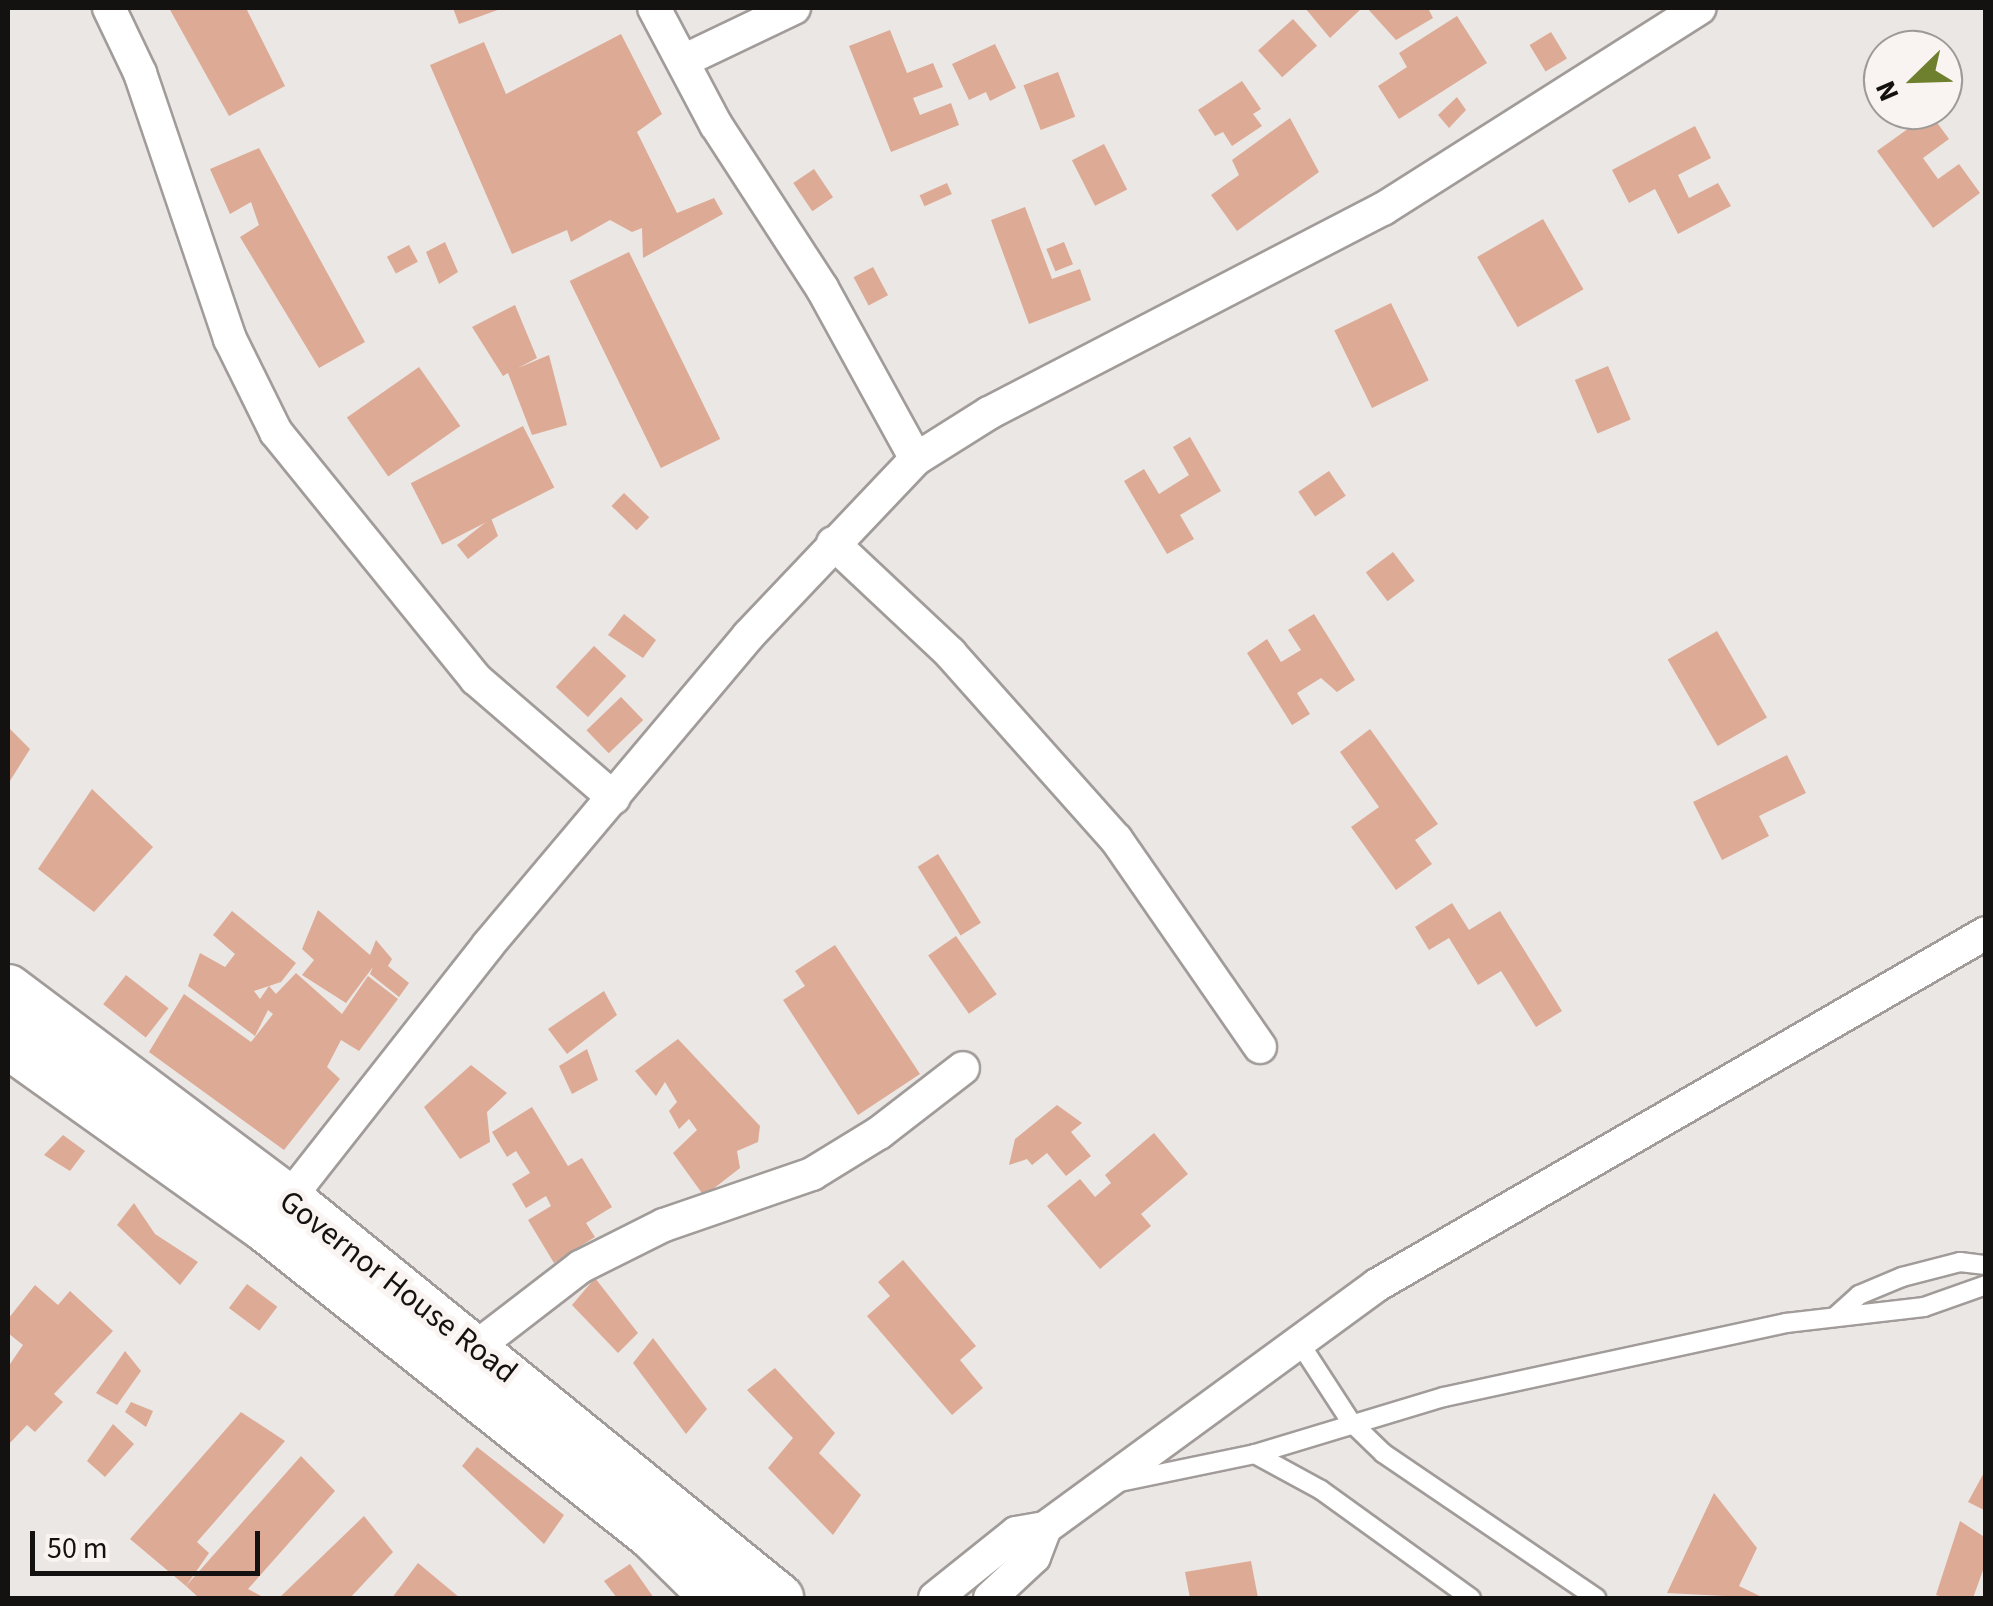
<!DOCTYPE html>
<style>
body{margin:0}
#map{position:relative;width:1993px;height:1606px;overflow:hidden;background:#ebe7e4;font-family:"Source Sans 3",sans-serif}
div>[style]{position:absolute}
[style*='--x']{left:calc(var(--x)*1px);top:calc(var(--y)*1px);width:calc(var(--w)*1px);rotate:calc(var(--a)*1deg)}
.building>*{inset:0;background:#ddaa95;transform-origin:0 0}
.roads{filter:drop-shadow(2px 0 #a19c99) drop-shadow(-2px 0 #a19c99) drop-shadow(0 2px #a19c99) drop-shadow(0 -2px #a19c99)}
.service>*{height:18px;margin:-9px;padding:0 9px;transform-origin:9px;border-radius:9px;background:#fff}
.minor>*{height:32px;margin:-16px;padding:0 16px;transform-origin:16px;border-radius:16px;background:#fff}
.secondary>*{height:48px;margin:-24px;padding:0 24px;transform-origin:24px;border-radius:24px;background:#fff}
span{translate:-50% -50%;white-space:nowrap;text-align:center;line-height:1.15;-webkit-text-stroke:10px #f9f4f1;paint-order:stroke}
.street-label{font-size:32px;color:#141211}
.frame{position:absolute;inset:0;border:10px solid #141211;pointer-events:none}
.north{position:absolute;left:1863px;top:30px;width:100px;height:100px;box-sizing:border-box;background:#f9f4f1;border:2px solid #9d9a97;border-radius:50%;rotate:247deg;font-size:28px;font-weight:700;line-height:40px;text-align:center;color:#141211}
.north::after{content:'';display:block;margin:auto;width:35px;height:45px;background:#6e7f2e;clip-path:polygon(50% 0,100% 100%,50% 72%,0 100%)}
.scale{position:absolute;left:30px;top:1531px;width:230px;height:45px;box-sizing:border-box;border:5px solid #141211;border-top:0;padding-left:12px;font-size:30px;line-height:35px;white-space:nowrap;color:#141211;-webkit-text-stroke:8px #f9f4f1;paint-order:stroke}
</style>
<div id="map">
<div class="building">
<i style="clip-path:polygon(169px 8px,246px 8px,285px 86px,229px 116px)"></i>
<i style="clip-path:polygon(453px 8px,503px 8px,459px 24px)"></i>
<i style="clip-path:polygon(1305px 8px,1362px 8px,1330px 38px)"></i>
<i style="clip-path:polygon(1367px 8px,1428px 8px,1433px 18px,1396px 40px)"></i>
<i style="clip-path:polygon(1457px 16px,1487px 63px,1399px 119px,1378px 86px,1407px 67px,1399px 53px)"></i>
<i style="left:1293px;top:19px;width:36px;height:47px;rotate:48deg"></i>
<i style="clip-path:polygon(890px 30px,907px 73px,933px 63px,943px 87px,913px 98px,920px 115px,951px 103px,959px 125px,891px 152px,849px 46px)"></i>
<i style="left:1551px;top:32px;width:31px;height:25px;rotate:59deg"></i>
<i style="clip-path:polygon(621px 34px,662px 114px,637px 132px,677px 213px,714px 198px,723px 214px,643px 258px,642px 228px,632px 232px,610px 220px,571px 242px,567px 230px,512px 254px,430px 65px,484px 42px,506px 94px)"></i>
<i style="clip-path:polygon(995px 44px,1016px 88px,990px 101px,986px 92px,969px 100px,952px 64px)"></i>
<i style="left:1058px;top:72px;width:48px;height:37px;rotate:69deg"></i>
<i style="clip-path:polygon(1242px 81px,1261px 109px,1253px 114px,1262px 126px,1232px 146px,1223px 132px,1215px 136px,1198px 110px)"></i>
<i style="clip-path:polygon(1457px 97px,1466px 110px,1449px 128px,1438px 115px)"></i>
<i style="clip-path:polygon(1930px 113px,1949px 139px,1923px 158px,1938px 179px,1959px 164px,1980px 193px,1933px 228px,1877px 151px)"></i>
<i style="clip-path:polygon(1290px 118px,1319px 172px,1237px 231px,1211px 195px,1239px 175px,1232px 160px)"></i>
<i style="clip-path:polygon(1695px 126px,1711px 158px,1678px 175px,1689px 198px,1718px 183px,1731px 206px,1678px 234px,1655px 189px,1629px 203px,1612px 170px)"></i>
<i style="left:1104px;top:144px;width:51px;height:36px;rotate:63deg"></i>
<i style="clip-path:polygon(259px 148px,365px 342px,319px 368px,240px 237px,259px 225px,251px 202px,230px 214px,210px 169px)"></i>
<i style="left:814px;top:169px;width:34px;height:25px;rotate:56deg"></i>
<i style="left:947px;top:183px;width:12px;height:30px;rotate:66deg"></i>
<i style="clip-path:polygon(1025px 207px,1052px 279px,1080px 269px,1091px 300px,1029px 324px,991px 220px)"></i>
<i style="left:1543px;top:219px;width:81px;height:76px;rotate:60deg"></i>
<i style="clip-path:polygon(445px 242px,458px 272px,439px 284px,426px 252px)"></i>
<i style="left:1064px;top:242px;width:24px;height:19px;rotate:68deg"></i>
<i style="left:409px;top:245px;width:19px;height:25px;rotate:62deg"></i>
<i style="left:629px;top:252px;width:208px;height:66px;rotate:64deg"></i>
<i style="left:873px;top:267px;width:32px;height:22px;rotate:62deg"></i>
<i style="left:1391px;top:303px;width:86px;height:63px;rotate:64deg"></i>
<i style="clip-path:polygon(515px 305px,537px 358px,518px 368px,549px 355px,567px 425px,532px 435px,508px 373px,503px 376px,472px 327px)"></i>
<i style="left:1608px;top:366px;width:58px;height:36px;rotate:67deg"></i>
<i style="left:419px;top:367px;width:72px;height:88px;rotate:55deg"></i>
<i style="left:523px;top:426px;width:69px;height:126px;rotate:63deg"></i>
<i style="clip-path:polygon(1190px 437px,1221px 491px,1180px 515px,1194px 539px,1167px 554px,1124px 481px,1144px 469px,1159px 494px,1189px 475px,1173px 447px)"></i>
<i style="left:1329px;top:471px;width:30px;height:37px;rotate:56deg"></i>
<i style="left:624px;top:493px;width:35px;height:18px;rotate:44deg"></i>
<i style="clip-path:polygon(491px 518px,498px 536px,468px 559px,457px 545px)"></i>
<i style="left:1393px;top:552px;width:36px;height:34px;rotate:53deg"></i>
<i style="clip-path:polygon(624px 614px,656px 640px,643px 658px,608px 635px)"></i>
<i style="clip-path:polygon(1314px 614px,1355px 680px,1337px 692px,1321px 678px,1297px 693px,1310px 714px,1292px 725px,1247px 653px,1267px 639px,1281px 662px,1301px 650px,1288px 630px)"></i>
<i style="left:1717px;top:631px;width:100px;height:57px;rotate:60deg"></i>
<i style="left:594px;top:646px;width:44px;height:56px;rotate:43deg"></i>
<i style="left:621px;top:697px;width:32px;height:48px;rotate:46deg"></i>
<i style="clip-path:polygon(8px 727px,30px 749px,8px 784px)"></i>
<i style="clip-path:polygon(1370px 729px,1438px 824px,1415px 840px,1432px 864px,1396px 890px,1351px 827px,1379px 807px,1340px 752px)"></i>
<i style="clip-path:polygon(1787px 755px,1806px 793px,1759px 816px,1769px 836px,1722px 860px,1693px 802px)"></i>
<i style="clip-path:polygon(92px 789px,153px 847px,94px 912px,38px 869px)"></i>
<i style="left:938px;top:854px;width:81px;height:24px;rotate:58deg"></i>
<i style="clip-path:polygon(1452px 903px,1469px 930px,1500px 911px,1562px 1011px,1536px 1027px,1501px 971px,1478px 985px,1449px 938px,1429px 950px,1415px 927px)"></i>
<i style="clip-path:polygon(318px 910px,370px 955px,376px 940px,392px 959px,388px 966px,409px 983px,399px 997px,370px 974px,373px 967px,346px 1003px,302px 975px,314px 960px,302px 949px)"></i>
<i style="clip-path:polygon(232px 911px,296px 963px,281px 982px,254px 991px,260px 999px,269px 986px,276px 994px,296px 973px,342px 1014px,368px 976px,398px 999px,359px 1051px,341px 1040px,327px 1067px,340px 1079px,284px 1150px,149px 1052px,184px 994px,251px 1042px,273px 1014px,268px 1010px,255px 1036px,188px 986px,200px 953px,225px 967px,235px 954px,213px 935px)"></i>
<i style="left:956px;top:936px;width:71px;height:34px;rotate:55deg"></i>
<i style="clip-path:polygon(835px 945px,920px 1074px,858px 1115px,783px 1000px,805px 986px,795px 971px)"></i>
<i style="left:126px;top:975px;width:54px;height:37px;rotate:38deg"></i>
<i style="clip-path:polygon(604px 991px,617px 1015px,567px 1054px,548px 1029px)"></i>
<i style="clip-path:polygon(678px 1039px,760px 1126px,758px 1142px,737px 1151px,740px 1168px,704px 1196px,673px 1153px,697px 1130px,689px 1119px,679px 1129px,669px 1111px,677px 1102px,665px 1082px,656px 1096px,635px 1071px)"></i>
<i style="clip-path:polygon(587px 1049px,598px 1080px,572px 1094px,559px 1066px)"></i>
<i style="clip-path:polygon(471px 1065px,507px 1093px,487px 1112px,490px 1142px,460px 1159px,424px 1107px)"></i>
<i style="clip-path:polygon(1057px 1105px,1082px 1123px,1071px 1132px,1091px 1156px,1066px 1176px,1047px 1153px,1032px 1165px,1027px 1159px,1009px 1165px,1015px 1139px)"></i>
<i style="clip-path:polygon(532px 1107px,568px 1166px,582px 1158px,612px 1207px,586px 1223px,595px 1237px,554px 1263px,528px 1220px,551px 1206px,546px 1196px,526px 1208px,512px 1184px,530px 1173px,516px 1151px,507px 1157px,492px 1132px)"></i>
<i style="clip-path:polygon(1154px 1133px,1188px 1174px,1141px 1214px,1151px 1226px,1100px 1269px,1047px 1206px,1080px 1179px,1095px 1197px,1111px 1183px,1105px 1175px)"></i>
<i style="clip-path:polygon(63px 1135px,85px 1151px,70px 1171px,44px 1155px)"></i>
<i style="clip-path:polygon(134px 1203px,155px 1234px,198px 1262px,180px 1285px,117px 1225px)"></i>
<i style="clip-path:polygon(903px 1260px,976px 1346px,960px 1360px,983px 1388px,952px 1415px,867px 1316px,890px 1296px,878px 1282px)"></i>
<i style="clip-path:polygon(595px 1278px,638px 1333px,618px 1353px,572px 1305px)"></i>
<i style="left:247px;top:1284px;width:38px;height:30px;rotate:37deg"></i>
<i style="clip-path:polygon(35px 1285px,58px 1305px,70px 1291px,113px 1331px,54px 1394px,63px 1402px,35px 1432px,27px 1425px,8px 1445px,8px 1367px,23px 1345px,8px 1333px,8px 1319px)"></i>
<i style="clip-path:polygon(653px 1338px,707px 1409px,686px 1434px,633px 1363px)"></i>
<i style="clip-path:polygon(125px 1351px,141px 1371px,117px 1405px,96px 1393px)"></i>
<i style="clip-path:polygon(775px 1368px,835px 1433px,819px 1453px,861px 1495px,833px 1535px,768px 1468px,793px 1438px,747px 1390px)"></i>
<i style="clip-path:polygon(131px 1402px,153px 1411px,146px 1427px,125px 1412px)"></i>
<i style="clip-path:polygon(241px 1412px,285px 1441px,197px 1542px,209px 1553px,186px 1586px,130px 1539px)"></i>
<i style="clip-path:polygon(113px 1424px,134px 1444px,105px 1477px,87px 1461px)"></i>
<i style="clip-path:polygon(477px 1447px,564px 1515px,544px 1544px,462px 1466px)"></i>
<i style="clip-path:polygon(301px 1456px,335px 1491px,248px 1589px,265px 1598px,199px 1598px,186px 1586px)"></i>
<i style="clip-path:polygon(1986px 1469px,1986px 1511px,1968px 1502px)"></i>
<i style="clip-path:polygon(1714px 1493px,1757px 1548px,1739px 1586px,1764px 1598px,1667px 1593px)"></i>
<i style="clip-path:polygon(364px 1516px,393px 1552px,350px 1598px,279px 1598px)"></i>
<i style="clip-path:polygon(1960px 1521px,1986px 1538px,1986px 1562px,1973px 1598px,1946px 1598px,1936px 1595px)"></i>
<i style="clip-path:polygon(1251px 1561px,1258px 1598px,1190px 1598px,1185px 1572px)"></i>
<i style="clip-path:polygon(418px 1563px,460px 1598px,392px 1598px)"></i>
<i style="clip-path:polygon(630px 1564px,654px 1598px,617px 1598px,604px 1581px)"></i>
</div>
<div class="roads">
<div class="service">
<i style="--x:1837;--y:1315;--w:30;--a:-42"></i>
<i style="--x:1859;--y:1295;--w:47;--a:-22.7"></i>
<i style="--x:1902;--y:1277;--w:60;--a:-14.5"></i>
<i style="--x:1960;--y:1262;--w:26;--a:7"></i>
<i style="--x:1299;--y:1342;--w:95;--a:57"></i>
<i style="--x:1351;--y:1422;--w:45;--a:44.1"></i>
<i style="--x:1383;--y:1453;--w:258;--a:34.2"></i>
<i style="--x:1255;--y:1454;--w:197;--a:-16.8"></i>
<i style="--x:1444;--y:1397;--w:350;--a:-12.2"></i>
<i style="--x:1786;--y:1323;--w:139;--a:-6.6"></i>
<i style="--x:1924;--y:1307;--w:66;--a:-19.5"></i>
<i style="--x:1115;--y:1483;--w:143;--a:-11.7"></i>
<i style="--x:1255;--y:1454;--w:75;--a:28.6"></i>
<i style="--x:1321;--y:1490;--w:185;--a:35.8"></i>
</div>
<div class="minor">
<i style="--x:109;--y:8;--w:72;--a:64.5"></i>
<i style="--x:140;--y:73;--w:281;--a:71.3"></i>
<i style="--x:230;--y:339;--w:104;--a:63.7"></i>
<i style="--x:276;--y:432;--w:318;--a:51"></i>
<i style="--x:476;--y:679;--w:182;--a:40.8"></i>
<i style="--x:683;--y:61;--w:123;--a:-25.5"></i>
<i style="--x:916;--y:459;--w:86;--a:-32.2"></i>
<i style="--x:989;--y:413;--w:444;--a:-27.4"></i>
<i style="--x:1383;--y:209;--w:375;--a:-32.4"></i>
<i style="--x:833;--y:543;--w:161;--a:43.2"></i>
<i style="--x:950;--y:653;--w:249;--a:48.3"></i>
<i style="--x:1116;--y:839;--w:253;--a:55.3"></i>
<i style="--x:275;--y:1216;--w:345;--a:-51.8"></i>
<i style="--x:488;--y:945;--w:404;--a:-49.9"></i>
<i style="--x:748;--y:636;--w:244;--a:-46.5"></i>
<i style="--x:916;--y:459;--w:195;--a:-118.8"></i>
<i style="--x:822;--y:288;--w:194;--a:-123"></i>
<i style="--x:716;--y:125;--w:132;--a:-117.9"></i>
<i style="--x:475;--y:1348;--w:133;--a:-37.6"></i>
<i style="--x:580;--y:1267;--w:94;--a:-26.6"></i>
<i style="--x:664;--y:1225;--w:157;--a:-19"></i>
<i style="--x:812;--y:1174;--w:79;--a:-31.5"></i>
<i style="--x:879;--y:1133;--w:106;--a:-37.7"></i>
<i style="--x:935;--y:1598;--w:104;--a:-38.7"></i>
<i style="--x:1016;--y:1533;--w:29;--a:-10"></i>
<i style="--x:1045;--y:1528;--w:411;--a:-36.2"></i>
<i style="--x:1377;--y:1285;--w:703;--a:-30.03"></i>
<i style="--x:990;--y:1598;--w:60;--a:-43"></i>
<i style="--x:1034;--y:1557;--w:31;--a:-69"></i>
</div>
<div class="secondary">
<i style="--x:8;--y:989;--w:350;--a:36.9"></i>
<i style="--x:288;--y:1199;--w:633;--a:39.1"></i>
<i style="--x:8;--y:1044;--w:317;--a:35.5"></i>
<i style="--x:266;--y:1228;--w:496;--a:38.5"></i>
<i style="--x:654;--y:1537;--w:87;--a:44.5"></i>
</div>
</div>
<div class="street-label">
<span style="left:398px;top:1287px;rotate:38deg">Governor House Road</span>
</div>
<div class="frame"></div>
<div class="north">N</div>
<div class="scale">50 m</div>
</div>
